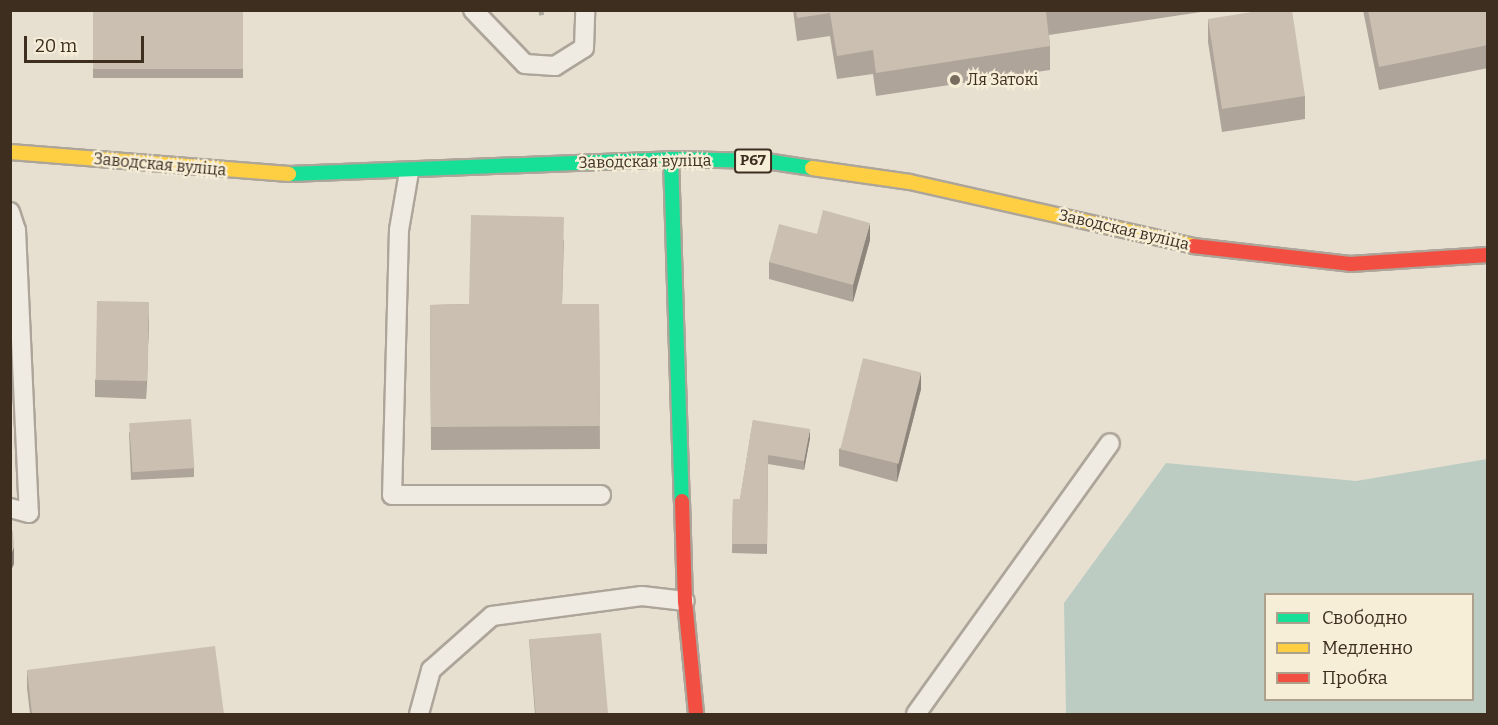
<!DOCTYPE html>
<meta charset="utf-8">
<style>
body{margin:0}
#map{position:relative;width:1498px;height:725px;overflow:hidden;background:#e7e0d1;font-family:Bitter,serif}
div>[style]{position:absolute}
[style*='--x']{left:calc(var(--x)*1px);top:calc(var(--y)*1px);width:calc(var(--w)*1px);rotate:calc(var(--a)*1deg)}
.water>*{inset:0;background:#bcccc2}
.roads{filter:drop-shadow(2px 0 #ada599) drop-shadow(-2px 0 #ada599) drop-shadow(0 2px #ada599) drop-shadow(0 -2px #ada599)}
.lane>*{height:18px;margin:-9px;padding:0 9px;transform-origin:9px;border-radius:9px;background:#efebe3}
.fast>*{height:14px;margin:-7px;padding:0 7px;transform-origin:7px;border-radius:7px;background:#16e098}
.slow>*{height:14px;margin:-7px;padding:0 7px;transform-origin:7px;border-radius:7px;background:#ffcf43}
.jam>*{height:14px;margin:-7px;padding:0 7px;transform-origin:7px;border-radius:7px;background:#f24e42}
.rail>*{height:4.5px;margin-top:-2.25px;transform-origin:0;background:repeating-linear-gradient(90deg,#afaaa2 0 10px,transparent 0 20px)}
.wall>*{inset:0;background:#afa499;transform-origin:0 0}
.shaded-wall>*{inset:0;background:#8e867d}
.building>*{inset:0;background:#cbbfb2;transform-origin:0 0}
.dots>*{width:16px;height:16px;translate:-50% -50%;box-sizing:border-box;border:3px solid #f7eed8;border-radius:50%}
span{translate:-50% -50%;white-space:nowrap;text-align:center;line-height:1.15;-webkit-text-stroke:4.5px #f7eed8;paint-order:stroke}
.shield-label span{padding:2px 4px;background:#f7eed8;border:2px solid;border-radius:4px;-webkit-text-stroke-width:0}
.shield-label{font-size:15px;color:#3d2e20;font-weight:700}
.poi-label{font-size:16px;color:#3d2e20}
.left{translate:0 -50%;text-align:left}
.street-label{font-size:16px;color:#3d2e20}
.frame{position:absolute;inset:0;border:12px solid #3d2e20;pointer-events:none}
.legend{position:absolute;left:1264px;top:593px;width:210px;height:108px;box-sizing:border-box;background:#f7eed8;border:2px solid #ada18e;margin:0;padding:8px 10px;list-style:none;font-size:18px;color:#3d2e20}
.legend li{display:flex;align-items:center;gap:12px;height:30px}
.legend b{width:30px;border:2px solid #ada18e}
.scale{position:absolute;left:24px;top:36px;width:120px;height:27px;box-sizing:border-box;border:3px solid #3d2e20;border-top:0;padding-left:8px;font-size:18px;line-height:21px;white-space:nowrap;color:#3d2e20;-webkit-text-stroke:4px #f7eed8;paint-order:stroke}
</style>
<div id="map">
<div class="water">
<i style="clip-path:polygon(evenodd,1487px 459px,1487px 714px,1066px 714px,1064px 603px,1166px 463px,1356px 481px,1487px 459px,1266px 594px,1472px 594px,1472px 700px,1266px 700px,1266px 594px)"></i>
</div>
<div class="roads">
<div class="lane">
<i style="--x:473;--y:10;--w:75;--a:46.1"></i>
<i style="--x:525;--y:64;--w:30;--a:4"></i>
<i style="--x:555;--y:66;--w:34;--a:-32"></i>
<i style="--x:584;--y:48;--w:38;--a:-88"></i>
<i style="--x:409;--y:172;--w:59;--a:99.8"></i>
<i style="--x:399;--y:230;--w:265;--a:91.5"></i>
<i style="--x:392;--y:495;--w:209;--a:0"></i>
<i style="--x:10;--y:212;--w:19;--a:72"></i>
<i style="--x:16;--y:230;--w:283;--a:87.4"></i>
<i style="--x:29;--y:513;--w:20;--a:-165"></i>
<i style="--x:419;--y:714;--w:46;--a:-74.7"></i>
<i style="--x:431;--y:670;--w:81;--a:-41.5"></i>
<i style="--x:492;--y:616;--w:151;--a:-7.6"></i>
<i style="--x:642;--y:596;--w:43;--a:6.6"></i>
<i style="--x:916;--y:714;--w:333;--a:-54.4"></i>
</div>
<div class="fast">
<i style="--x:671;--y:159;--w:342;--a:88.2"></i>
<i style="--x:289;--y:174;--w:382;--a:-2.2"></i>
<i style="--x:671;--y:159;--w:95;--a:1.2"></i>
<i style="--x:766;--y:161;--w:47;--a:8.7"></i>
</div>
<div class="slow">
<i style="--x:10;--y:152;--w:280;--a:4.5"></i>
<i style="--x:812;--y:168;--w:99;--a:8.1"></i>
<i style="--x:910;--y:182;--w:290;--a:12.7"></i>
</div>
<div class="jam">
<i style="--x:1193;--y:246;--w:158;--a:6.5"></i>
<i style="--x:1350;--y:264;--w:138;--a:-3.7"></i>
<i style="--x:682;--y:501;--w:100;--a:88.3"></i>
<i style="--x:685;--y:601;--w:114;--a:84.4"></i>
</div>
</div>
<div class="rail">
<i style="--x:541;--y:10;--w:5;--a:79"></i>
</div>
<div class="wall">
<i style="left:93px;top:10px;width:150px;height:68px"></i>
<i style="clip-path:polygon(793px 10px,1201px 10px,1201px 12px,1049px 35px,1050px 46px,1050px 70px,876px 96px,873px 74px,837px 79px,830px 36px,797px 41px)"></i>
<i style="clip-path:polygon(1363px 10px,1488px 10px,1488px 68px,1379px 90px)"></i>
<i style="clip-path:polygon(1208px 19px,1305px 96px,1305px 119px,1222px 132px,1208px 42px)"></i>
<i style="clip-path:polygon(817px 234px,870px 240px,853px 302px,769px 279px,769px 262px)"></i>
<i style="clip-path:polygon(564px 240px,562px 304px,599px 304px,600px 449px,431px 450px,430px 305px,469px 304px)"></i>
<i style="clip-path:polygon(149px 319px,146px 399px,95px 397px,95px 380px)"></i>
<i style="clip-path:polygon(921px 389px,897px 482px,839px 466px,839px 449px)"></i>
<i style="clip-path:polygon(753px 420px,810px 438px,804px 470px,768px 464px,767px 554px,732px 553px,733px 499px,740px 499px)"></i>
<i style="clip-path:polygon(129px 432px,194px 468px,194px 477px,131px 480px)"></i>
<i style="clip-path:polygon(529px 639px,608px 714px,535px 714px)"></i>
<i style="clip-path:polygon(27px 670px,224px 714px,30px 714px,27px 688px)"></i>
</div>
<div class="shaded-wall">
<i style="clip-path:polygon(870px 223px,870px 240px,853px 302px,853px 285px)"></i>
<i style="clip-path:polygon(149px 302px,149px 319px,146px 399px,146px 381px)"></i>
<i style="clip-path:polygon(921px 372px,921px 389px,897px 482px,897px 465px)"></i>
<i style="clip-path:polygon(810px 429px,810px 438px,804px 470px,804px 461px)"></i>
<i style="clip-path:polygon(14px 547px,14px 564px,10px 573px,10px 556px)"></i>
</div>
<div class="building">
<i style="left:93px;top:10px;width:150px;height:59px"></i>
<i style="clip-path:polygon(796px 10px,1058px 10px,1046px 12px,1050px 46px,876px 73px,873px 50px,837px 56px,830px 13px,797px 18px)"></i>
<i style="clip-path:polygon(1264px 10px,1292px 10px,1305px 96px,1222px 109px,1208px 19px)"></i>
<i style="clip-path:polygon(1368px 10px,1488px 10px,1488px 45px,1379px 67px)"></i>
<i style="clip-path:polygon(823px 210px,870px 223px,853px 285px,769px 262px,779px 224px,817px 234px)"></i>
<i style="clip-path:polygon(471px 215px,564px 217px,562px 304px,599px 304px,600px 426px,431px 427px,430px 305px,469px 304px)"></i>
<i style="left:97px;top:301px;width:52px;height:79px;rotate:1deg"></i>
<i style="left:863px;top:358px;width:60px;height:94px;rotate:14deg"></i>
<i style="left:191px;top:419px;width:49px;height:62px;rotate:86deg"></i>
<i style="clip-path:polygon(753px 420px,810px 429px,804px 461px,768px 455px,767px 544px,732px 544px,733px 499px,740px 499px)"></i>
<i style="clip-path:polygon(10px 525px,13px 532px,14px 547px,10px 556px)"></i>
<i style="left:601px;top:633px;width:81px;height:72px;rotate:85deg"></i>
<i style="clip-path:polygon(215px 646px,224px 714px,32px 714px,27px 670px)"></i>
</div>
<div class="dots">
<i style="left:955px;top:80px;background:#786c5e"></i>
</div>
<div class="shield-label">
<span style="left:753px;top:161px">Р67</span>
</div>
<div class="poi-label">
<span class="left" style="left:967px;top:80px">Ля Затокі</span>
</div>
<div class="street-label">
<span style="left:645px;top:162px;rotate:-1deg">Заводская вуліца</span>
<span style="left:160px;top:165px;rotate:5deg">Заводская вуліца</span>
<span style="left:1124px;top:230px;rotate:13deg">Заводская вуліца</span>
</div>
<div class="frame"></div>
<ul class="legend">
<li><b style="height:8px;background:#16e098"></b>Свободно</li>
<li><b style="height:8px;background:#ffcf43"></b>Медленно</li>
<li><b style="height:8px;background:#f24e42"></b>Пробка</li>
</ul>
<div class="scale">20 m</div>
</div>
